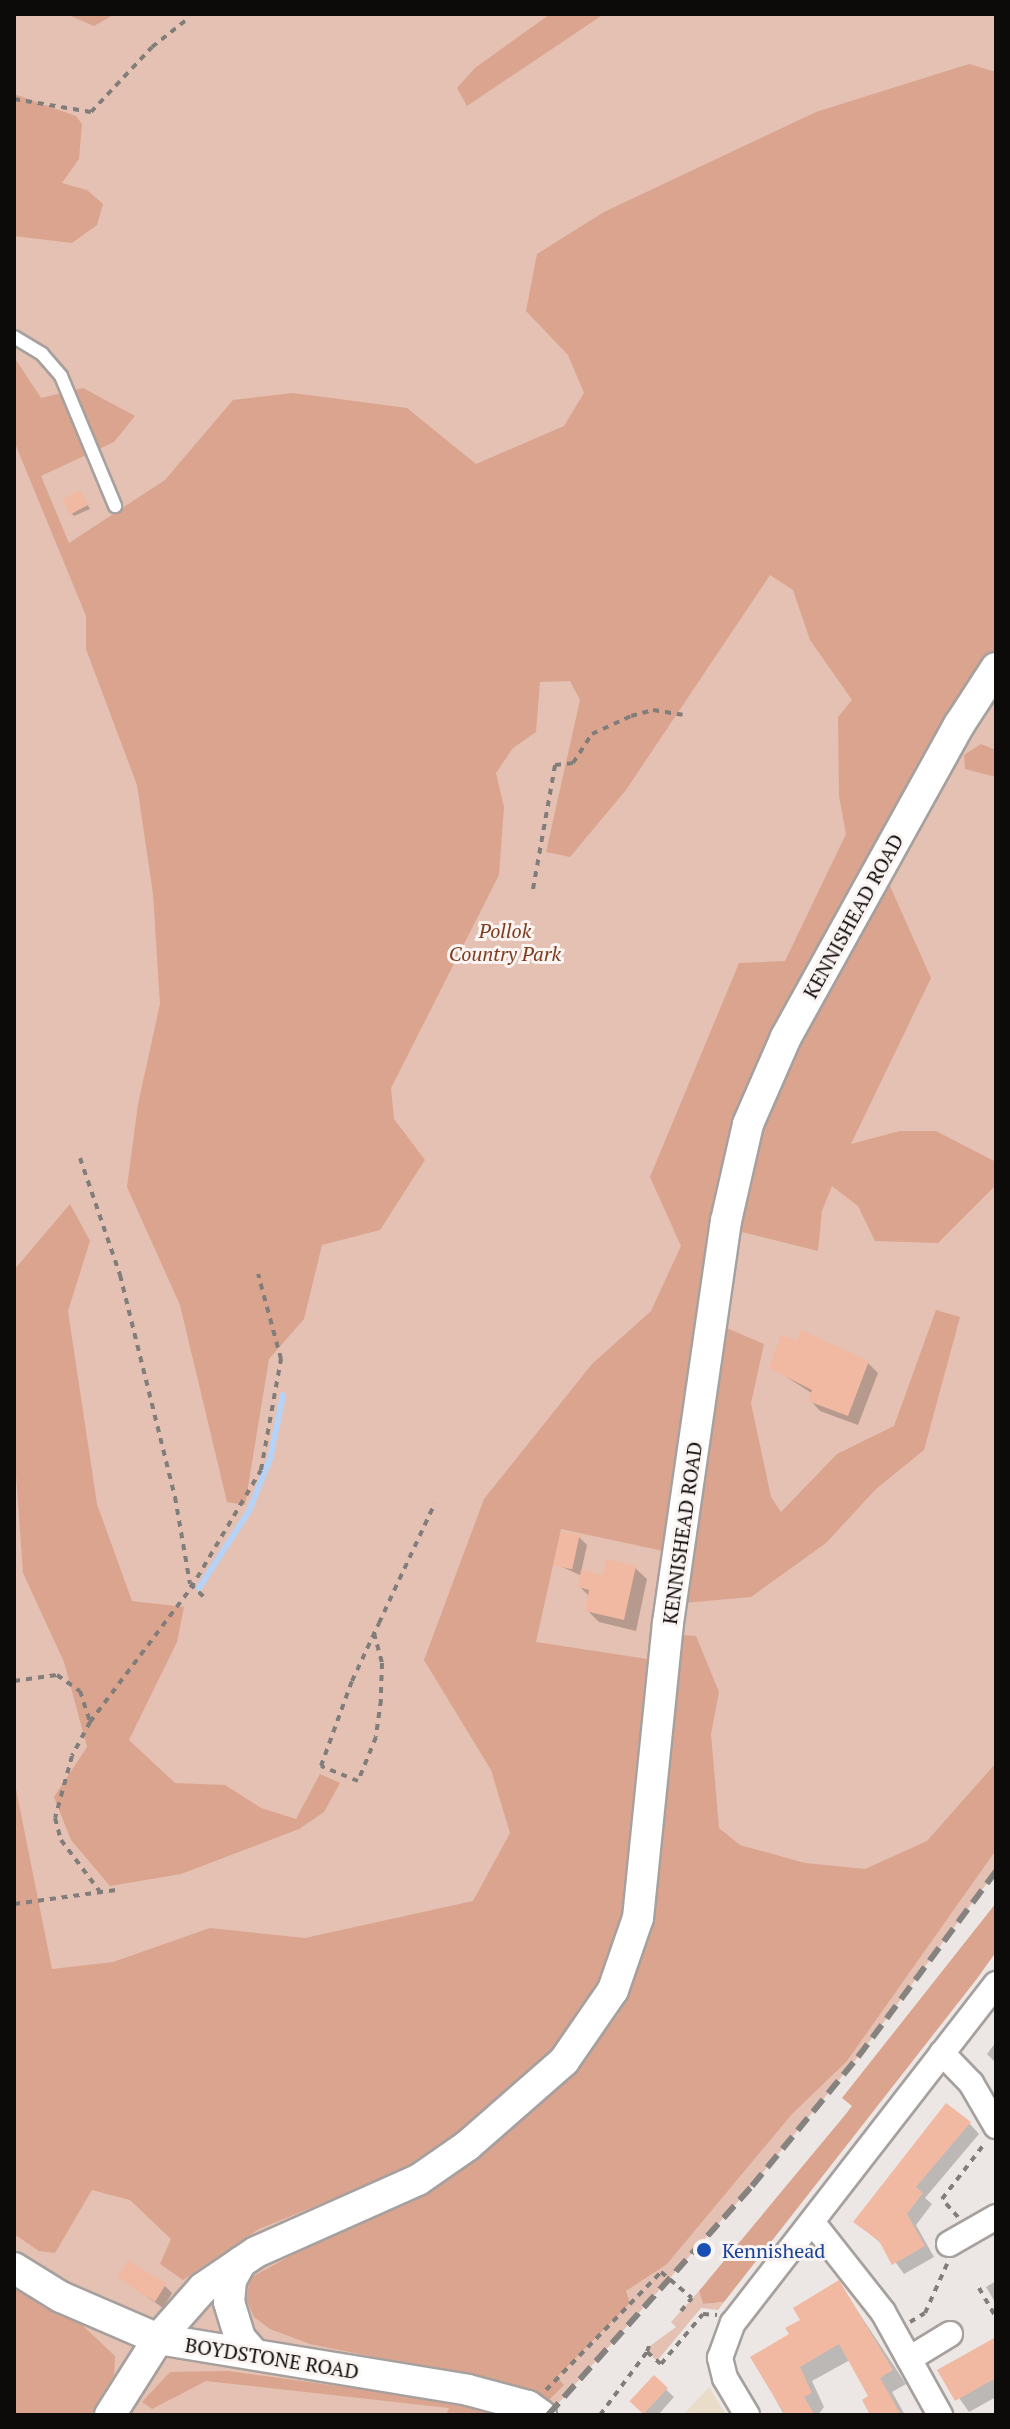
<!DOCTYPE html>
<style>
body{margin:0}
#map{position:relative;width:1010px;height:2429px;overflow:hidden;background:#ece7e4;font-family:"PT Serif",serif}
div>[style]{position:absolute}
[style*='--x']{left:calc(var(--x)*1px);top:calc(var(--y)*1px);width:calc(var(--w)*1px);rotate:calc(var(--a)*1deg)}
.commercial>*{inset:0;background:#e9dcc9}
.green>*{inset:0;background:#e4c1b2}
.forest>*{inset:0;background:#dba48e}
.shadow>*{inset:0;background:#0003}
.stream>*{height:6px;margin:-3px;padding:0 3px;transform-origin:3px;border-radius:3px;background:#b6d3f7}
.building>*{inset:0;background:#f1b9a2;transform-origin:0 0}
.path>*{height:4px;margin-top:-2px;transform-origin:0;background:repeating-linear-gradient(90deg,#807d7b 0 6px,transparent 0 12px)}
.roads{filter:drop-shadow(2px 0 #a6a09e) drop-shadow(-2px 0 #a6a09e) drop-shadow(0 2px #a6a09e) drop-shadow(0 -2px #a6a09e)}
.service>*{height:12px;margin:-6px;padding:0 6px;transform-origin:6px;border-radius:6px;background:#fff}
.minor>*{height:24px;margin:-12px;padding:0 12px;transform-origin:12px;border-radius:12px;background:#fff}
.tertiary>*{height:30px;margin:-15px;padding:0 15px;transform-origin:15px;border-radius:15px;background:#fff}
.rail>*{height:6px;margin-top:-3px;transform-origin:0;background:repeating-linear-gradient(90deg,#858280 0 16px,transparent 0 24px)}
.path-bridge>*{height:4px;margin-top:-2px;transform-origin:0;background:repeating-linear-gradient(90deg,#807d7b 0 6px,transparent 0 12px)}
.dots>*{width:22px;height:22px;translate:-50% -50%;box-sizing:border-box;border:4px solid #faf4f2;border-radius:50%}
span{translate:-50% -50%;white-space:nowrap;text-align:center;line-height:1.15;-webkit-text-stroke:6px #faf4f2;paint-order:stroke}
.street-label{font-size:20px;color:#0d0b0a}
.park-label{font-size:20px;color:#803c1e;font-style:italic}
.transit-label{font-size:20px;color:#164399}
.left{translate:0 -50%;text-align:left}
.frame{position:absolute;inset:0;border:16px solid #0d0b0a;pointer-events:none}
</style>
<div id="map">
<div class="commercial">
<i style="clip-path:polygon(709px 2387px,726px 2415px,683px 2415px)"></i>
</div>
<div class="green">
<i style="clip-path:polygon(14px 14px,996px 14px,996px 1871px,858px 2057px,752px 2186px,548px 2415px,14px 2415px)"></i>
<i style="clip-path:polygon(699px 2291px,703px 2304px,724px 2302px,718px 2310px,701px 2308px,657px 2361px,647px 2352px,650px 2346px,676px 2327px,671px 2322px)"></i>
</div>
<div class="forest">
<i style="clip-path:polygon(66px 14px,115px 14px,94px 26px)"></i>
<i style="clip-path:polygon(550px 14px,604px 14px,467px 106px,457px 88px,475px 68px)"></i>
<i style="clip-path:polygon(969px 64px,996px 72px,996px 649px,980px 667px,900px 806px,754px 1069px,728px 1147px,704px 1258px,668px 1552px,561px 1529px,536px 1642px,654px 1660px,619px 1937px,585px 2008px,542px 2065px,490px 2113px,404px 2170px,259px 2229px,183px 2280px,160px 2264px,171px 2239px,130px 2200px,92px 2190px,55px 2253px,39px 2251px,14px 2234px,14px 1779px,52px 1969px,113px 1962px,210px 1928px,305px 1938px,473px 1901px,510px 1833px,491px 1770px,424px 1660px,484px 1499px,592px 1364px,651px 1311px,681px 1246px,650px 1177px,739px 963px,785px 961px,846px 834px,839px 796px,838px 717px,852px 700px,810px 640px,793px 590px,770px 575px,626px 790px,570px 857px,546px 852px,580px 700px,570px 681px,540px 682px,536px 732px,513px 748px,496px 773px,504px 807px,499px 875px,391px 1088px,394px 1119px,425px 1160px,380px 1230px,322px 1245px,304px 1319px,269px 1359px,245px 1505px,227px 1502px,180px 1305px,127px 1187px,138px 1104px,160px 1004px,153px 894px,137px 785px,86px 649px,86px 616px,14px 441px,14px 357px,41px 398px,83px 388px,135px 416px,114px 442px,41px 476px,69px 543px,165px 480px,233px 400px,293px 393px,407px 408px,476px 464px,564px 426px,584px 393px,568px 355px,526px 311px,537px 254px,604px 212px,816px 112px)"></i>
<i style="clip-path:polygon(14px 94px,76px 116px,82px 124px,79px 159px,62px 183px,87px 190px,103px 204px,97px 225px,72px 243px,14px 236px)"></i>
<i style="clip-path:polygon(981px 744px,996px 750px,996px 777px,965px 769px,964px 755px)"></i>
<i style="clip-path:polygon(886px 877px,931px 978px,851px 1144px,900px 1131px,936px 1131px,996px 1162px,996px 1185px,938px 1243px,875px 1241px,858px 1206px,832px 1186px,822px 1211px,818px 1251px,734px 1230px,767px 1098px)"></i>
<i style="clip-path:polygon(70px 1204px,90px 1241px,68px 1311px,97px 1504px,132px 1601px,184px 1607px,177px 1642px,129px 1740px,175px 1783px,225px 1785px,261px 1808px,296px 1819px,320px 1774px,340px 1783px,324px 1812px,299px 1829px,181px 1874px,110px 1886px,71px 1840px,54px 1797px,87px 1747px,64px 1662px,23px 1573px,15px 1461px,14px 1270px)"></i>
<i style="clip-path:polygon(936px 1310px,960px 1317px,924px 1450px,876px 1489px,826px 1543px,751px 1597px,683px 1603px,724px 1327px,764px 1344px,751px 1403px,771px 1497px,781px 1512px,837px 1454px,894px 1426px)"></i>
<i style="clip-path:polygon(682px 1635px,696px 1636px,719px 1692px,711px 1734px,719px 1828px,740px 1845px,805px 1863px,865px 1869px,927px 1841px,996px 1763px,996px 1850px,847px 2061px,792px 2114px,667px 2264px,626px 2291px,630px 2303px,557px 2377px,564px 2385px,548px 2401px,442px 2371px,310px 2344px,270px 2329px,254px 2317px,246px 2299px,250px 2278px,464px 2161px,570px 2074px,618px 2015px,650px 1920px)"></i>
<i style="clip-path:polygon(996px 1903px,996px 1952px,976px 1980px,724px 2302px,703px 2304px,699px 2291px,845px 2115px,852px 2106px,842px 2098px)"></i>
<i style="clip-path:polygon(14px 2286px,80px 2323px,115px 2356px,114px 2375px,91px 2415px,14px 2415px)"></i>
<i style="clip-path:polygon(228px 2371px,484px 2406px,505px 2415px,446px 2415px,449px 2408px,206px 2381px,152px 2409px,142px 2402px,170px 2372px)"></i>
</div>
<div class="shadow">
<i style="clip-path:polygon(80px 492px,90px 509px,74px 516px,71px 513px)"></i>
<i style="clip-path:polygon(868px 1363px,878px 1373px,858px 1425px,820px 1411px,810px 1400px,813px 1394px,771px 1367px)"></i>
<i style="clip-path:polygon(579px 1537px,587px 1545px,581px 1572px,604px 1577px,635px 1568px,647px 1579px,636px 1631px,599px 1622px,587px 1610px,590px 1597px,580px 1587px,582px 1576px,556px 1564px)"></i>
<i style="clip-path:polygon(996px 2042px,996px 2063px,987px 2054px)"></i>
<i style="clip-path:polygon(969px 2123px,979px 2134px,925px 2198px,932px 2204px,916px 2225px,934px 2257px,904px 2274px,883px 2245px,856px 2222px)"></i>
<i style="clip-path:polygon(119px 2277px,164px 2285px,172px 2293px,163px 2308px)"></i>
<i style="clip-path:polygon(996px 2281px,996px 2304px,986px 2287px)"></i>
<i style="clip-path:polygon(839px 2283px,906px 2384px,892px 2392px,905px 2415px,871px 2415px,871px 2397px,850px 2360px,812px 2381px,824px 2407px,818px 2415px,784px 2415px,753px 2357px,791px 2335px)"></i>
<i style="clip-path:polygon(996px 2349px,996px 2397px,969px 2412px,940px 2371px)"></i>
<i style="clip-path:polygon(654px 2378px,674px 2397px,658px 2415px,646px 2415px,633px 2402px)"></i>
</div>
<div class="stream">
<i style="--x:199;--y:1588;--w:92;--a:-57"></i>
<i style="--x:249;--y:1511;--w:56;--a:-68"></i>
<i style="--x:270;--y:1459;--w:65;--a:-78.5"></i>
</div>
<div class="building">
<i style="left:80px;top:490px;width:17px;height:20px;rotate:62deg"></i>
<i style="clip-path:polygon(801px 1330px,869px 1361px,848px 1416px,808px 1401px,812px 1390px,769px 1368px,781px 1335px,797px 1341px)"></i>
<i style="left:561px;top:1531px;width:19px;height:35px;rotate:12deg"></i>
<i style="clip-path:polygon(606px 1559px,636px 1566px,624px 1620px,585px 1611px,589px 1590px,578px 1587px,581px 1570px,603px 1575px)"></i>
<i style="clip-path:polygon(946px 2103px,971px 2122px,916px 2187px,923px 2193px,907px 2214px,925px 2246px,892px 2265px,879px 2241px,853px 2222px)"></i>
<i style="left:128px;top:2260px;width:45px;height:21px;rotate:32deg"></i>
<i style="clip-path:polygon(839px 2280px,893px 2370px,880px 2378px,901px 2415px,870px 2415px,862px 2400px,868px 2396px,839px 2344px,800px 2367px,812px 2393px,804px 2397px,815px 2415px,785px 2415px,750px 2357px,789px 2334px,785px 2328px,800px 2320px,793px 2308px)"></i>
<i style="clip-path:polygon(996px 2337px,996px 2378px,955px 2401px,937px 2370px)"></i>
<i style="left:654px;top:2375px;width:19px;height:36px;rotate:43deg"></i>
</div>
<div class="path">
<i style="--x:14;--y:99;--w:78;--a:9.6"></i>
<i style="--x:91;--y:112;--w:89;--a:-46.8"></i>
<i style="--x:152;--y:47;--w:48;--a:-38.3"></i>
<i style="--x:533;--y:889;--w:126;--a:-79.9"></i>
<i style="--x:555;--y:765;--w:18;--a:-6"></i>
<i style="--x:573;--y:763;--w:35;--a:-57"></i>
<i style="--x:592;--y:734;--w:43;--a:-24.8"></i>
<i style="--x:631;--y:716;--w:23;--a:-15"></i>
<i style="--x:653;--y:710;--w:30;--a:9"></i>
<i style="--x:80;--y:1158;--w:124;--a:71.1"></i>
<i style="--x:120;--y:1275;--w:229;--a:76.1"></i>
<i style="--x:175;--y:1497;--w:88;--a:80.2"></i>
<i style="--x:190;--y:1584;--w:21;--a:43"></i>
<i style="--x:374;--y:1633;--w:31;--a:75"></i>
<i style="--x:382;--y:1663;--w:37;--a:92"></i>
<i style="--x:381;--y:1700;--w:37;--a:98"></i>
<i style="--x:376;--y:1737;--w:48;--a:112.2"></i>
<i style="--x:358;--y:1781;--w:40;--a:-158"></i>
<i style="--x:321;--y:1766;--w:90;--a:-70"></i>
<i style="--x:352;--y:1681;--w:64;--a:-65"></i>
<i style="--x:379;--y:1623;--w:132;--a:-65"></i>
<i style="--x:14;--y:1681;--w:43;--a:-7.9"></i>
<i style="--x:57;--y:1675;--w:28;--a:35"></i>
<i style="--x:80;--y:1691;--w:33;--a:72"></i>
<i style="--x:90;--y:1722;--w:38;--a:118"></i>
<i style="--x:72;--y:1756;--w:64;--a:105.3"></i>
<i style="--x:55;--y:1818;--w:23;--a:75"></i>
<i style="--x:61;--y:1840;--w:66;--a:53"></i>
<i style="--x:90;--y:1722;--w:168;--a:-53"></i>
<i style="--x:191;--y:1588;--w:137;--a:-59.3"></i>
<i style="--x:261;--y:1470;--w:113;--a:-79.8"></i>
<i style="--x:281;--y:1359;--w:88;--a:-105.1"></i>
<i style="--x:14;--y:1904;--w:103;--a:-7.8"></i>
<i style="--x:958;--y:2217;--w:24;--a:-132"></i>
<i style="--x:942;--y:2199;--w:71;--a:-52.5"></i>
<i style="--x:979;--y:2288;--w:34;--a:60"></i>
<i style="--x:681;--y:2311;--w:17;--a:-50"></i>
<i style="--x:910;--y:2322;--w:17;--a:-31"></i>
<i style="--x:925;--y:2313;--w:54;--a:-65.8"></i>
<i style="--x:649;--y:2346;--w:6;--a:108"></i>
<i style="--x:647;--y:2352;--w:18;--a:41"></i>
<i style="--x:661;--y:2364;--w:65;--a:-50"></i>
<i style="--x:703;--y:2314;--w:14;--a:4"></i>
<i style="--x:546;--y:2390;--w:165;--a:-45.7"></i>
<i style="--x:600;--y:2415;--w:79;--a:-53.3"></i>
</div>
<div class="roads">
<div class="service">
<i style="--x:14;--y:337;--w:33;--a:31"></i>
<i style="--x:42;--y:354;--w:29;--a:49"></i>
<i style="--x:61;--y:376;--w:141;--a:67.4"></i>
</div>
<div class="minor">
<i style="--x:942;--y:2053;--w:42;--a:46"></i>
<i style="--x:971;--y:2083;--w:50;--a:59.8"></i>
<i style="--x:813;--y:2223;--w:113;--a:51.8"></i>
<i style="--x:883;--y:2312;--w:118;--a:61"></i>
<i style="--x:949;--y:2244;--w:54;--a:-29.9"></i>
<i style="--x:909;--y:2359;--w:48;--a:-31.4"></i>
<i style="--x:747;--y:2415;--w:43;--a:-120.7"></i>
<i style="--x:725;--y:2378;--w:21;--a:-104"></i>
<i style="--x:720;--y:2358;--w:37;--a:-70"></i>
<i style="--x:733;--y:2323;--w:429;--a:-52.2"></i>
</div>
<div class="tertiary">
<i style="--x:241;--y:2262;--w:21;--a:119"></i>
<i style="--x:231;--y:2280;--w:22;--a:95"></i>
<i style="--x:229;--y:2302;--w:38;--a:73"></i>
<i style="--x:240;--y:2338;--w:21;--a:49"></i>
<i style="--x:14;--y:2268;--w:55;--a:31.7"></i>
<i style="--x:61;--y:2297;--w:106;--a:23.4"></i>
<i style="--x:158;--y:2339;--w:314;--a:9.3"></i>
<i style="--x:468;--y:2390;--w:62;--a:14.9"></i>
<i style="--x:528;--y:2406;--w:16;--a:35"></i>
<i style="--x:110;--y:2415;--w:90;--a:-57.7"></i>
<i style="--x:158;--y:2339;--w:68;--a:-48.6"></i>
<i style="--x:203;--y:2288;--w:64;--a:-34.2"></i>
<i style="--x:256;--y:2252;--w:177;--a:-24"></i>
<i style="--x:418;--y:2180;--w:60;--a:-34.8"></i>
<i style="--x:467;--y:2146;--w:129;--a:-41.2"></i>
<i style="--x:564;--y:2061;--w:86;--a:-55.4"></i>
<i style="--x:613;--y:1990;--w:76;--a:-70.9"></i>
<i style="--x:638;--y:1918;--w:297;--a:-84.2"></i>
<i style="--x:668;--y:1623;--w:406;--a:-81.8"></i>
<i style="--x:726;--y:1221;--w:99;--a:-77.2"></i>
<i style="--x:748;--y:1124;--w:95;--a:-66.4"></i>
<i style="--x:786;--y:1037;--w:357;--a:-61"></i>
<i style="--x:959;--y:725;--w:68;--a:-57"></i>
</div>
</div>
<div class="rail">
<i style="--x:548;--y:2415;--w:307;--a:-48.3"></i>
<i style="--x:752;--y:2186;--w:167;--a:-50.6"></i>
<i style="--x:858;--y:2057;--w:232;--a:-53.4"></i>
</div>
<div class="path-bridge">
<i style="--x:661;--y:2272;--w:40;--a:40"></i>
</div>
<div class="dots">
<i style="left:704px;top:2250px;background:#1a4fb4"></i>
</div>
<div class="street-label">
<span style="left:853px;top:916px;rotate:-61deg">KENNISHEAD ROAD</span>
<span style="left:682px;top:1533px;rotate:-82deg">KENNISHEAD ROAD</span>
<span style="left:272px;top:2358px;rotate:9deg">BOYDSTONE ROAD</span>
</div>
<div class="park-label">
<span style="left:505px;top:942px">Pollok<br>Country Park</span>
</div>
<div class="transit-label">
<span class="left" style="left:722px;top:2250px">Kennishead</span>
</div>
<div class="frame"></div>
</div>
